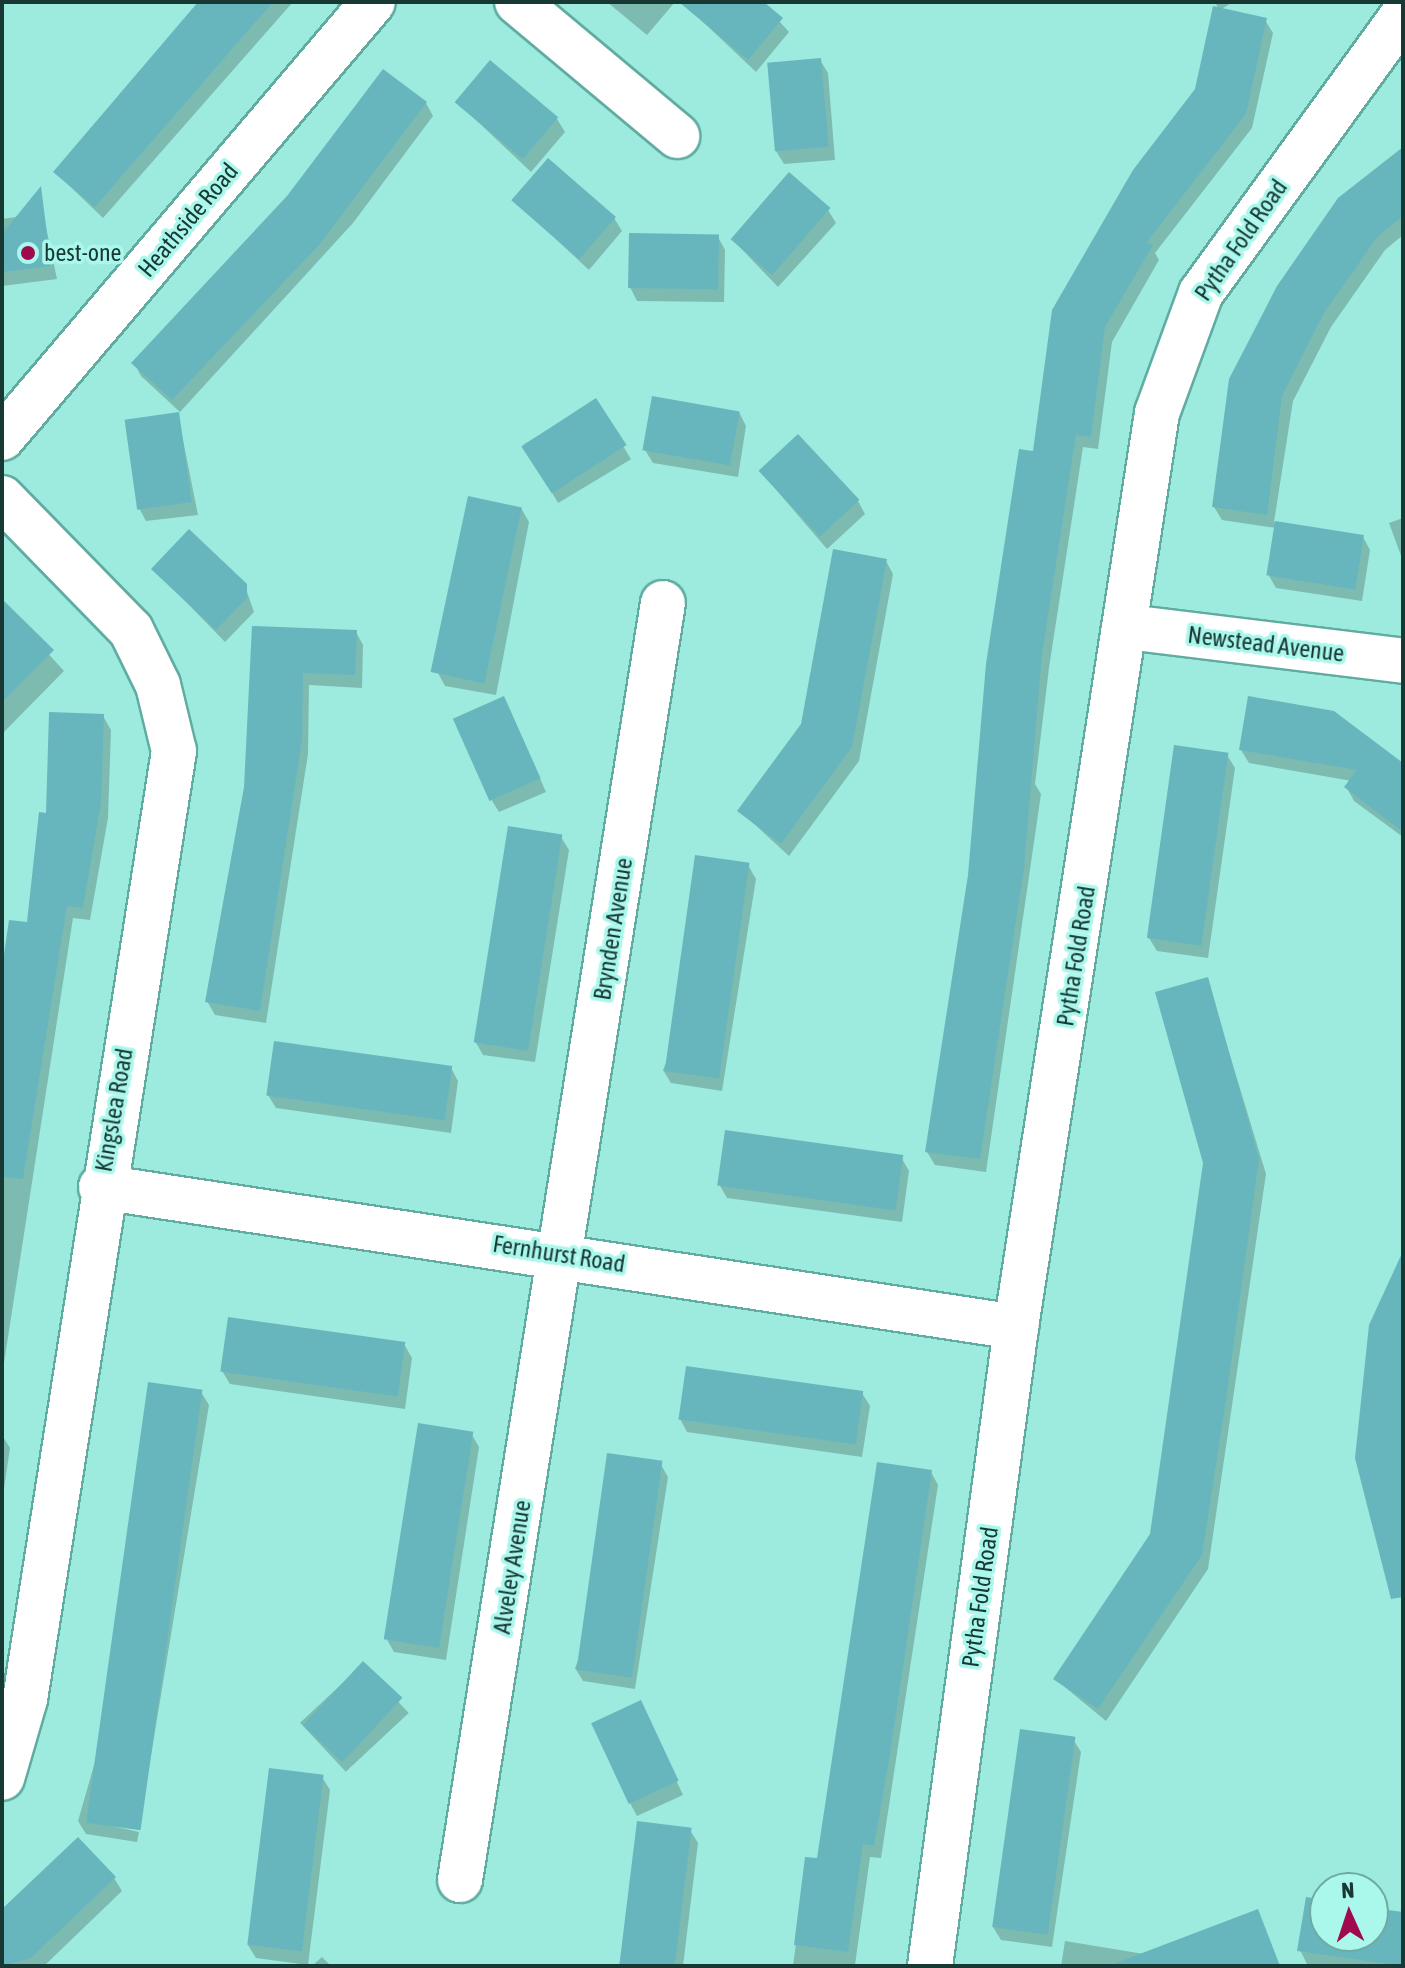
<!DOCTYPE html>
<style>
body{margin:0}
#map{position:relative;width:1405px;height:1968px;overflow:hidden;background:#9deade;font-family:"Asap Condensed",sans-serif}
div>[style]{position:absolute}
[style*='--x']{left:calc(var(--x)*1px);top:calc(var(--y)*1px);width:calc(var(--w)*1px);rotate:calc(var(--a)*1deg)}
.shadow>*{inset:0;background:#0003;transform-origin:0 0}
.building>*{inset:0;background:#68b6bd;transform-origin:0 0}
.roads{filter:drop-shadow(2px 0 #60aca1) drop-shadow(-2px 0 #60aca1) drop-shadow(0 2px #60aca1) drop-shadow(0 -2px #60aca1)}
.minor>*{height:44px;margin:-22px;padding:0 22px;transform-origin:22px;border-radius:22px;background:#fff}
.dots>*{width:22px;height:22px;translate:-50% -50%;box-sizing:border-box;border:4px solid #aaf7eb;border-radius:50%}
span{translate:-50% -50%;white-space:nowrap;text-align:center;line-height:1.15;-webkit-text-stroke:7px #aaf7eb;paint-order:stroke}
.street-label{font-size:24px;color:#183834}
.poi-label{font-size:24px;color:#183834}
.left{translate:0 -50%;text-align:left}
.frame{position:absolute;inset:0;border:4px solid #183834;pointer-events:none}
.north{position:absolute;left:1309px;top:1872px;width:80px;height:80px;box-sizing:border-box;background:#aaf7eb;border:2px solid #70aba2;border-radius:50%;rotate:357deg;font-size:22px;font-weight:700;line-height:32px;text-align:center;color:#183834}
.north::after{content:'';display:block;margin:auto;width:28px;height:36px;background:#a0094d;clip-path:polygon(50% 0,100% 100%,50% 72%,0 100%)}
</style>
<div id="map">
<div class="shadow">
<i style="clip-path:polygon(204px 2px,293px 2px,103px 218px,55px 172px)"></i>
<i style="clip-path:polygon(607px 2px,675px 2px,647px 35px)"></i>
<i style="clip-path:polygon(682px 2px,762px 2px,789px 32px,756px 72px)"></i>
<i style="clip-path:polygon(1215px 2px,1233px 2px,1220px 10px,1265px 20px,1273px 33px,1252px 128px,1155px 253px,1159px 260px,1112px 342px,1098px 449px,1083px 447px,1049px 668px,1035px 784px,1041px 794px,986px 1172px,935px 1165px,927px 1152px,1035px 453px,1197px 90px,1219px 10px)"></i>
<i style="clip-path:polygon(820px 60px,828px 73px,835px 160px,784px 164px,776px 151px)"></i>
<i style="clip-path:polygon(457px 102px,557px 119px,565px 132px,531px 172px)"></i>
<i style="clip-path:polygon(426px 103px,433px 116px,353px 223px,180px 412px,141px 376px,134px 363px)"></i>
<i style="clip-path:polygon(1403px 149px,1403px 235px,1385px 250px,1331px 327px,1293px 401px,1274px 522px,1363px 537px,1370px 550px,1362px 601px,1276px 588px,1268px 574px,1276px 528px,1222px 520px,1214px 507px)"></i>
<i style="clip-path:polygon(515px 201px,614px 218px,622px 231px,589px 270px)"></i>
<i style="clip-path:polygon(828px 210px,836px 223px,778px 287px,732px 239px)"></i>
<i style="clip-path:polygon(43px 213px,57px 279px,2px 286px,2px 219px)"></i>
<i style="clip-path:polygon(718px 237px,725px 250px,724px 302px,637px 301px,630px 287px)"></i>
<i style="left:596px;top:401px;width:68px;height:85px;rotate:59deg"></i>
<i style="clip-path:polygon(739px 412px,746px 426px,738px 477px,653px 463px,645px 450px)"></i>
<i style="clip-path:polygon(178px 415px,198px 515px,146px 521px,139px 508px)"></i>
<i style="clip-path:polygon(760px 471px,858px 501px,865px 514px,827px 549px)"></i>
<i style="clip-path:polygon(521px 508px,529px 522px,496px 695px,445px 686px,438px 673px)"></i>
<i style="clip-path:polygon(1403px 518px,1403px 561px,1389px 523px)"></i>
<i style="clip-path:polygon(886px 561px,893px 574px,859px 761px,789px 856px,740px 811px,803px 725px)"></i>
<i style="clip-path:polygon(154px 569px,245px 586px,254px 612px,225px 642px)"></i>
<i style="clip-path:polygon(2px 603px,64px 671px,2px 734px)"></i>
<i style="clip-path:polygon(254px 628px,356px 632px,363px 645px,362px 688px,309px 685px,308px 754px,266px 1023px,215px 1015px,207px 1001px,246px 787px)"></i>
<i style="clip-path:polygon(510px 711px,546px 792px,499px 812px,491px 799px)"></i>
<i style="clip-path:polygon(103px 716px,111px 730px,108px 818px,90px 920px,73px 918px,2px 1376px,2px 979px,28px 925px,48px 815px)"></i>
<i style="clip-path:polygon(1241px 750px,1403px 765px,1403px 837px,1354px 801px,1347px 788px,1352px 781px,1249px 763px)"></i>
<i style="clip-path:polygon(1227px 755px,1235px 768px,1208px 958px,1157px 951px,1149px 938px)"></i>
<i style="clip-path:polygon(561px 837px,569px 850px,535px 1062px,483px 1055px,475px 1041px)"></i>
<i style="clip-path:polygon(748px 865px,756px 879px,722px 1091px,671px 1083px,663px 1070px)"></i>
<i style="clip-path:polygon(1207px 980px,1266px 1174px,1208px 1569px,1106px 1721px,1055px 1679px,1152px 1535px,1205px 1163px)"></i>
<i style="clip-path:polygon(451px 1068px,458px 1081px,451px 1133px,276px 1108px,268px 1095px)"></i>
<i style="clip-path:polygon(901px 1157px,909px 1171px,902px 1222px,727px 1198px,719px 1184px)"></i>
<i style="clip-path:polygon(404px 1344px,412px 1358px,405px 1409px,230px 1384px,222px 1371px)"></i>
<i style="clip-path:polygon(201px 1392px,209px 1405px,139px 1828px,85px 1820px,139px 1832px,137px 1842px,86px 1834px,78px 1821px)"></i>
<i style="clip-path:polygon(862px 1393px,870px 1406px,862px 1457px,687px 1432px,680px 1419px)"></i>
<i style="clip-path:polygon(471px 1433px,479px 1447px,446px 1660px,394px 1652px,386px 1638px)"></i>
<i style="clip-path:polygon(2px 1435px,10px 1448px,2px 1502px)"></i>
<i style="clip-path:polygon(660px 1463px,668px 1477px,635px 1689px,583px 1681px,575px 1668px)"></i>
<i style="clip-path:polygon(931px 1472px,938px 1485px,881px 1858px,870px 1857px,855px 1965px,793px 1966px,807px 1859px,819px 1860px)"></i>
<i style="left:363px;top:1664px;width:67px;height:86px;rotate:47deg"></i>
<i style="clip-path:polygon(640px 1702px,683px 1795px,637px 1816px,630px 1803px)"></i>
<i style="clip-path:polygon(1073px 1739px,1081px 1752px,1052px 1947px,1001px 1940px,993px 1927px)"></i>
<i style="clip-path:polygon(322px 1777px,330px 1790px,308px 1965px,256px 1958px,248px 1945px)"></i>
<i style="clip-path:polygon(690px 1830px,698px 1843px,683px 1966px,621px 1966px)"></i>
<i style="clip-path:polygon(114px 1878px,122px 1891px,44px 1966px,2px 1966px,2px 1912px)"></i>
<i style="clip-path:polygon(1325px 1902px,1325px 1936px,1373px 1936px,1373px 1910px,1403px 1914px,1403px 1966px,1307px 1964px,1300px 1950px)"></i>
<i style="clip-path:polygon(1065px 1941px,1150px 1955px,1157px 1966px,1061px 1966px)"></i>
<i style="clip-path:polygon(322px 1957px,331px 1966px,312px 1966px)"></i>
</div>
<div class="building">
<i style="clip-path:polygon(198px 2px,273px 2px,95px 207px,53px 172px)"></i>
<i style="clip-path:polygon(679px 2px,764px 2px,783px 18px,748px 60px)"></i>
<i style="clip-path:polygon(1213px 6px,1267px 18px,1246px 114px,1147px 242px,1153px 245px,1105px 327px,1091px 437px,1076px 435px,1042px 654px,1024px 868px,980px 1159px,925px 1152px,968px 875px,986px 664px,1019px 449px,1033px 451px,1052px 310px,1133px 170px,1195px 89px)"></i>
<i style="left:821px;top:58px;width:89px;height:54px;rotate:85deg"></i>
<i style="left:490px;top:60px;width:89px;height:55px;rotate:40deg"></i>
<i style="clip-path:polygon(383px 69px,427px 102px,319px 245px,172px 400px,131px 363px,287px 196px)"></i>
<i style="clip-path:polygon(1403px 147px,1403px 216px,1378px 236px,1324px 313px,1282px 396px,1267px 515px,1212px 507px,1229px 379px,1277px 286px,1338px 198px)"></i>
<i style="left:548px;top:158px;width:90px;height:56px;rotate:41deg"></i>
<i style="left:789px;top:172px;width:55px;height:89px;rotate:41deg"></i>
<i style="clip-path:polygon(41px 186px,51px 266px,2px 272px,2px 234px)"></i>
<i style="left:629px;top:233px;width:90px;height:55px;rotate:1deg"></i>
<i style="left:652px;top:396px;width:89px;height:55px;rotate:10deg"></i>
<i style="left:596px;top:398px;width:56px;height:89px;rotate:57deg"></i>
<i style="left:179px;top:412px;width:91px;height:55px;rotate:82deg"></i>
<i style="left:798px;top:434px;width:90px;height:54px;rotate:47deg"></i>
<i style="left:468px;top:496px;width:55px;height:180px;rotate:12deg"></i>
<i style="left:1275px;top:521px;width:90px;height:55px;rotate:9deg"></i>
<i style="clip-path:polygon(189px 529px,247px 584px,247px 598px,216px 630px,151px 569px)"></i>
<i style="clip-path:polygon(833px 549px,887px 559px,876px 619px,852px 747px,781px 844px,737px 811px,801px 724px)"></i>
<i style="clip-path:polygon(2px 599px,54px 650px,2px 702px)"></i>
<i style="clip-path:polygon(252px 626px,357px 630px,355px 675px,303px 673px,302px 740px,260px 1011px,205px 1002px,244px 787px)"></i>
<i style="left:504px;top:696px;width:90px;height:56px;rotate:66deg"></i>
<i style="clip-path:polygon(1248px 696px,1334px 711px,1403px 763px,1403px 832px,1344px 787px,1357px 770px,1239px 750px)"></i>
<i style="clip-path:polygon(49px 712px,104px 714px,101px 803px,83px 908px,67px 906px,23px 1179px,2px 1177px,2px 968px,9px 920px,27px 922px,39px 812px,46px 813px)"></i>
<i style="left:1174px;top:745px;width:55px;height:195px;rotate:8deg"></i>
<i style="left:508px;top:826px;width:55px;height:219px;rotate:9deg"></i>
<i style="left:695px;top:855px;width:55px;height:218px;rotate:8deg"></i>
<i style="clip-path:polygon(1208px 977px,1259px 1159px,1226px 1400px,1202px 1555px,1098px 1709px,1053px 1679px,1150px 1534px,1203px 1163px,1155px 992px)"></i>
<i style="left:274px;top:1041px;width:180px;height:55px;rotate:8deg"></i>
<i style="left:725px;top:1130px;width:180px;height:56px;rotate:8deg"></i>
<i style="clip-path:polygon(1403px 1251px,1403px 1597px,1391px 1599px,1355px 1458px,1369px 1325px)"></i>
<i style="left:228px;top:1317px;width:179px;height:55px;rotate:8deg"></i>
<i style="left:686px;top:1366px;width:179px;height:54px;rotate:8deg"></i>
<i style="left:148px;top:1382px;width:55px;height:445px;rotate:8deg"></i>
<i style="left:418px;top:1423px;width:56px;height:219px;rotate:9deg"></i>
<i style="left:607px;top:1453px;width:56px;height:219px;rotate:8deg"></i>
<i style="clip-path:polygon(877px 1462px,932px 1470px,891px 1748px,874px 1846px,863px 1844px,848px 1952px,794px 1945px,805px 1857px,817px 1858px)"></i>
<i style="left:363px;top:1661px;width:54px;height:88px;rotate:43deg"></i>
<i style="left:641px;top:1700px;width:89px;height:55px;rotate:65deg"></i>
<i style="left:1020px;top:1729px;width:56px;height:200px;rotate:8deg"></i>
<i style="left:269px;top:1768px;width:55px;height:178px;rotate:7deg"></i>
<i style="left:637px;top:1821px;width:55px;height:146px;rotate:7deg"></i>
<i style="clip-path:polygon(78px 1837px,116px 1877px,31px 1958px,2px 1966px,2px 1909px)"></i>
<i style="clip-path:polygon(1306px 1897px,1325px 1900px,1325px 1936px,1373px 1936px,1373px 1908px,1403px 1912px,1403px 1966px,1297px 1951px)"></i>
<i style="clip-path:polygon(1258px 1909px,1280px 1966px,1116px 1966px,1116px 1963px)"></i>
</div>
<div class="roads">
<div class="minor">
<i style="--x:517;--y:2;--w:209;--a:39.9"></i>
<i style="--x:2;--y:438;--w:572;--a:-49.6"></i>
<i style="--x:2;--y:498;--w:185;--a:45.7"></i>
<i style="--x:131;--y:630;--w:61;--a:63.9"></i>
<i style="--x:158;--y:685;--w:68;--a:76.4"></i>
<i style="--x:174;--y:751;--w:960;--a:98.93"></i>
<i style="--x:25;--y:1699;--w:82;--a:106.2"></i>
<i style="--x:1128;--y:627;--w:277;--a:7"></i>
<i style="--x:101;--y:1187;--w:926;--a:8.7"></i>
<i style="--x:460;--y:1880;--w:1293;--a:-80.97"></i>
<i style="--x:930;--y:1966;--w:645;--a:-82.33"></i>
<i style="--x:1016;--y:1327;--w:925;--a:-81.23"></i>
<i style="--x:1157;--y:413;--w:128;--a:-69.9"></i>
<i style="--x:1201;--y:293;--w:344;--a:-54"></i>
</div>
</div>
<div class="dots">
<i style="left:28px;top:253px;background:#a0094d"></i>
</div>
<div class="street-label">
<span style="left:188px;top:220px;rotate:-50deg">Heathside Road</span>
<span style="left:1241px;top:240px;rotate:-55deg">Pytha Fold Road</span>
<span style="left:1266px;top:644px;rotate:7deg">Newstead Avenue</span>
<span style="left:613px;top:929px;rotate:-81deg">Brynden Avenue</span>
<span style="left:1076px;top:956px;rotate:-81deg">Pytha Fold Road</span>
<span style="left:114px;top:1110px;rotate:-80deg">Kingslea Road</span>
<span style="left:559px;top:1254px;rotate:9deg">Fernhurst Road</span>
<span style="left:512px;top:1567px;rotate:-81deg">Alveley Avenue</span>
<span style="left:980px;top:1597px;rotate:-82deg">Pytha Fold Road</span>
</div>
<div class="poi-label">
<span class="left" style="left:44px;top:253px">best-one</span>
</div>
<div class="frame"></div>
<div class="north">N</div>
</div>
